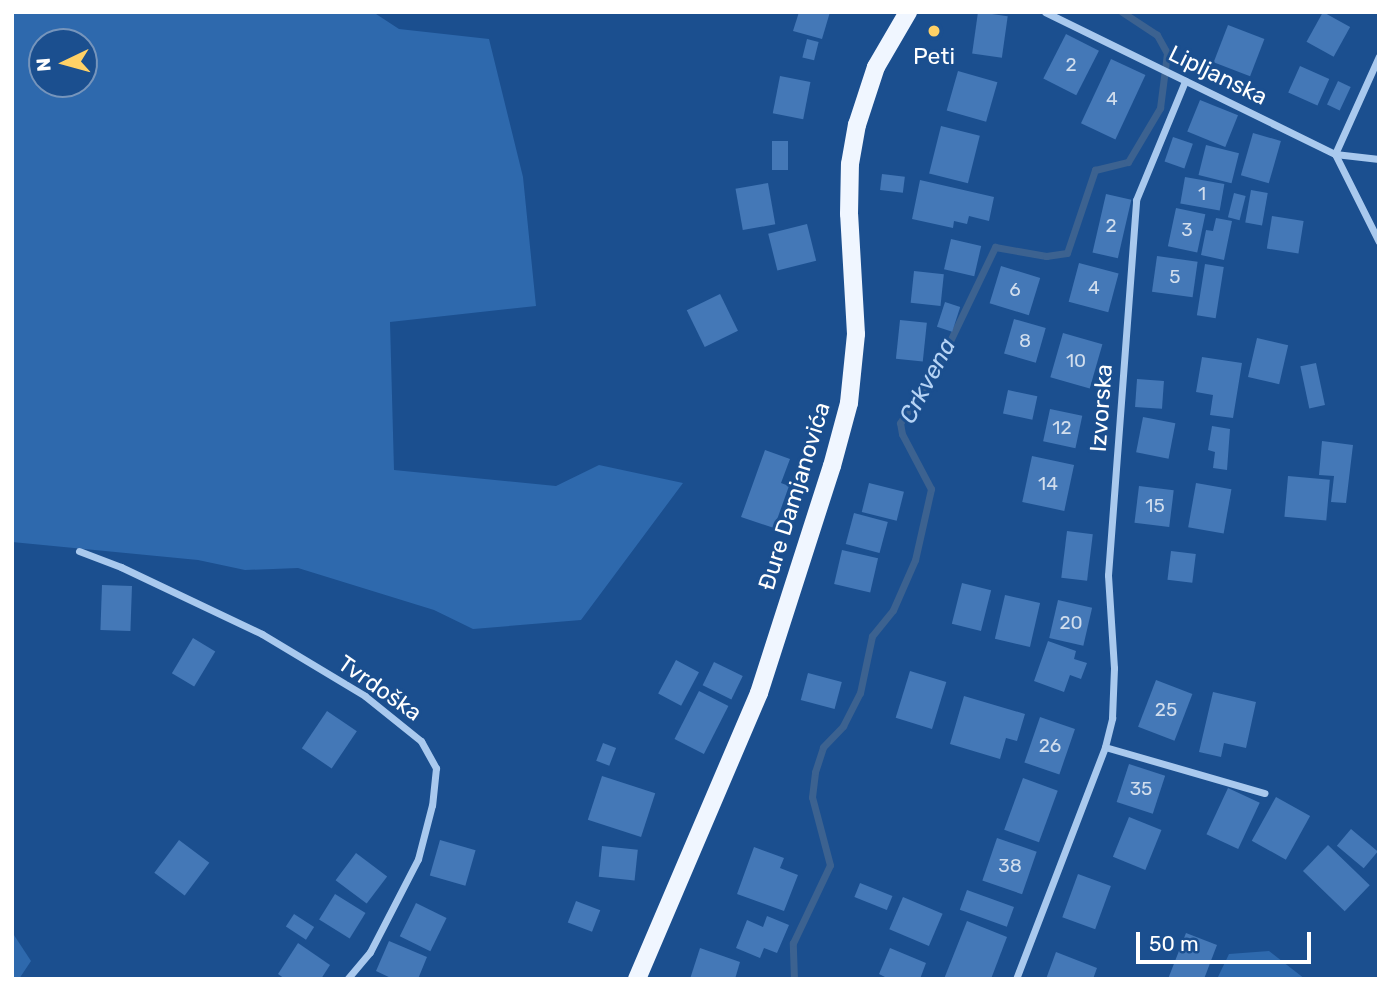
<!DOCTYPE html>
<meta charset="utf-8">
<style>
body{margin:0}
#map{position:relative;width:1391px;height:991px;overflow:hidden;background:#1b4f8f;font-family:Rubik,sans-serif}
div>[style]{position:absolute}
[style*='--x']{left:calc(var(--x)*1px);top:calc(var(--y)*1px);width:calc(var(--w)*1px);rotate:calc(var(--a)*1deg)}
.green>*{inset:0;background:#2e69ad}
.stream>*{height:7px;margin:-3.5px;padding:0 3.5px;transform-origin:3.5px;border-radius:3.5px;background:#3c6290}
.building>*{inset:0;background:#4478b7;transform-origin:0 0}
.minor>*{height:7px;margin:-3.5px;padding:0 3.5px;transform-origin:3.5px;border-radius:3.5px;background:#a9c9ee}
.primary>*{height:18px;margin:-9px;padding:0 9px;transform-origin:9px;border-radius:9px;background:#f0f6ff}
.dots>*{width:19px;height:19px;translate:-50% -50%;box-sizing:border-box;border:4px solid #1b4f8f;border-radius:50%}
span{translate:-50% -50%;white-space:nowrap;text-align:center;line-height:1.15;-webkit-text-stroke:6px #1b4f8f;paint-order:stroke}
.number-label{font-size:19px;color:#d0dded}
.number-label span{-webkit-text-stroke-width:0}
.poi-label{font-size:23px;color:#fff}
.street-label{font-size:23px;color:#fff}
.water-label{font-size:24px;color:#b5d3f5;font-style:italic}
.frame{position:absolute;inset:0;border:14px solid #fff;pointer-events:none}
.north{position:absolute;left:28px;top:28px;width:70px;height:70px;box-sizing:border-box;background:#1b4f8f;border:2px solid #7695bc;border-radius:50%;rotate:265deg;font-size:19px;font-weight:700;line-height:28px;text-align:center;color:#fff}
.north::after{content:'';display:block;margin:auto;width:24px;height:32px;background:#ffd166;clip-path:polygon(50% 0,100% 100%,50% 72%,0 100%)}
.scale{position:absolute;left:1136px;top:932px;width:175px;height:32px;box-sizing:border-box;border:4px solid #fff;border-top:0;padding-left:9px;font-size:21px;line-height:24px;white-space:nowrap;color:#fff;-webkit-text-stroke:5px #1b4f8f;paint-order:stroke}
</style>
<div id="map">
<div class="green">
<i style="clip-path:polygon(evenodd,12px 12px,373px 12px,399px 29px,489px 39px,523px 177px,536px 306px,390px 322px,394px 470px,556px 486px,599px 465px,683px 483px,581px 620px,473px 629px,434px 610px,298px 568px,245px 570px,198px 560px,12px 542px,12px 12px,42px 42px,84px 42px,84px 84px,42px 84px,42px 42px)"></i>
<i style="clip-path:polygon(12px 932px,31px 961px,19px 979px,12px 979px)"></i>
<i style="clip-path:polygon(1269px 951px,1305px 979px,1217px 979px,1229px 954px)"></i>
</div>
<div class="stream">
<i style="--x:794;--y:979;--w:36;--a:-92"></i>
<i style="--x:793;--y:943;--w:86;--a:-64.6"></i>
<i style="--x:830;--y:865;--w:70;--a:-104.8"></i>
<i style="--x:812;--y:797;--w:25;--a:-83"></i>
<i style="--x:815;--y:772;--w:26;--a:-72"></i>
<i style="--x:823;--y:747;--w:29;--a:-46"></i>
<i style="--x:843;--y:726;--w:37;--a:-63"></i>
<i style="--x:860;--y:693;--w:58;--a:-78.1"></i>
<i style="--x:872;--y:636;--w:33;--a:-51"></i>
<i style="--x:893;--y:610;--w:55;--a:-66.3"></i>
<i style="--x:915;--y:560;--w:73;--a:-77.3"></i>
<i style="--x:931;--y:489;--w:62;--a:-117.8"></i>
<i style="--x:902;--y:434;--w:11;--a:-100"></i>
<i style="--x:900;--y:423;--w:71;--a:-56.5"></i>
<i style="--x:939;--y:364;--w:130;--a:-64.4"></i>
<i style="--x:995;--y:247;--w:52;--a:10"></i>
<i style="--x:1046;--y:256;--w:21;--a:-8"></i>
<i style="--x:1067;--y:253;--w:88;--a:-71.4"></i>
<i style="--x:1095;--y:170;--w:34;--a:-14"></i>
<i style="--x:1128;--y:162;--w:63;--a:-59.3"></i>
<i style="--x:1160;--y:108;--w:55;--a:-82.7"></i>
<i style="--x:1167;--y:53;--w:21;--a:-119"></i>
<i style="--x:1157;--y:35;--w:42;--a:-146.7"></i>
</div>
<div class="building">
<i style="clip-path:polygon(799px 12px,830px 12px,822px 39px,793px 31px)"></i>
<i style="left:978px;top:12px;width:30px;height:42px;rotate:8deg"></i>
<i style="left:1323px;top:12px;width:31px;height:34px;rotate:29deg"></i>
<i style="left:1228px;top:25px;width:39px;height:40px;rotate:21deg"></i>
<i style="left:1066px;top:34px;width:37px;height:50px;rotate:27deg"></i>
<i style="left:807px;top:39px;width:12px;height:19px;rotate:14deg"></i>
<i style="left:1111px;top:59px;width:38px;height:71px;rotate:25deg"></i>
<i style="left:1300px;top:66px;width:32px;height:29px;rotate:24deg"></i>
<i style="left:958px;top:71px;width:41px;height:41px;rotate:16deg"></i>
<i style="left:780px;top:76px;width:31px;height:38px;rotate:11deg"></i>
<i style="left:1338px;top:81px;width:14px;height:26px;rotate:25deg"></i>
<i style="left:1200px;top:100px;width:41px;height:34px;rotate:22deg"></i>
<i style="left:941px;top:126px;width:40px;height:49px;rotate:14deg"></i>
<i style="left:1253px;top:133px;width:29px;height:44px;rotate:16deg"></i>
<i style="left:1173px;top:137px;width:21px;height:26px;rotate:19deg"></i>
<i style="left:772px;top:141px;width:16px;height:29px"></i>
<i style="left:1206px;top:145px;width:34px;height:31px;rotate:14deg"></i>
<i style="left:882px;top:174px;width:23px;height:16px;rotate:7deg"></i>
<i style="left:1185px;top:177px;width:40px;height:27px;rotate:10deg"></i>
<i style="clip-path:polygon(920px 180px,994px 197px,989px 221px,969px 216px,967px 224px,954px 221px,953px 228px,912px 219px)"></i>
<i style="left:768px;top:183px;width:42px;height:33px;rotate:80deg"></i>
<i style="left:1251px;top:190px;width:17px;height:33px;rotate:10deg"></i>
<i style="left:1234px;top:193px;width:12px;height:25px;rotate:14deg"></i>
<i style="left:1106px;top:194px;width:26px;height:60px;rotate:13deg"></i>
<i style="left:1176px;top:208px;width:30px;height:39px;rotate:12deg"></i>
<i style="left:1272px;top:216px;width:32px;height:33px;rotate:9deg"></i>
<i style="clip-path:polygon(1216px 218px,1232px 221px,1224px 260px,1201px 255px,1206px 230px,1213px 231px)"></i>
<i style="left:807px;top:224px;width:38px;height:40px;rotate:76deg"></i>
<i style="left:951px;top:239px;width:31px;height:31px;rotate:13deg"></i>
<i style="left:1157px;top:256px;width:41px;height:36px;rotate:8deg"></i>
<i style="left:1079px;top:263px;width:41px;height:40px;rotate:15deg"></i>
<i style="left:1205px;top:264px;width:19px;height:52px;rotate:9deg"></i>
<i style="left:1001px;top:266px;width:41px;height:39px;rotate:17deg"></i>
<i style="left:914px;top:271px;width:30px;height:32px;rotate:6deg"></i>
<i style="left:720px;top:294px;width:41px;height:37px;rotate:64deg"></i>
<i style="left:945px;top:302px;width:16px;height:26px;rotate:18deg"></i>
<i style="left:1014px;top:319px;width:33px;height:36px;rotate:16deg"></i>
<i style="left:900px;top:320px;width:27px;height:39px;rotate:6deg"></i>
<i style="left:1063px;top:333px;width:41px;height:46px;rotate:16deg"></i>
<i style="left:1257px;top:338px;width:32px;height:40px;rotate:13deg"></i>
<i style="clip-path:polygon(1202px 357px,1242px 363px,1233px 418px,1210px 415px,1213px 395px,1196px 392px)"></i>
<i style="left:1316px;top:363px;width:43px;height:16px;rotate:78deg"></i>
<i style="left:1137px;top:379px;width:27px;height:28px;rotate:4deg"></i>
<i style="left:1008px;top:390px;width:30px;height:24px;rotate:12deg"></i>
<i style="left:1050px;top:409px;width:33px;height:33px;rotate:12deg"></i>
<i style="left:1143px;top:417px;width:33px;height:36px;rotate:11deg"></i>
<i style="clip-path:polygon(1212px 426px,1230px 429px,1227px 470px,1213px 468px,1215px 452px,1208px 450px)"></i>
<i style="clip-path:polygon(1322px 441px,1353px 445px,1346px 503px,1331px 502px,1334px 476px,1319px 475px)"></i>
<i style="clip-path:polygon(765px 450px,790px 459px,781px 483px,789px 486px,774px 528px,741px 517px)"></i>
<i style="left:1032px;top:456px;width:43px;height:47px;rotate:12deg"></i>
<i style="left:1288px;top:476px;width:42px;height:41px;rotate:5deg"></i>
<i style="left:869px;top:483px;width:36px;height:30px;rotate:14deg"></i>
<i style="left:1196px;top:483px;width:36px;height:45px;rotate:10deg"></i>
<i style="left:1139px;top:486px;width:35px;height:37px;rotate:7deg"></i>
<i style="left:854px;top:513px;width:35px;height:32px;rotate:15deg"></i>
<i style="left:1067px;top:531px;width:26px;height:47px;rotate:7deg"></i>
<i style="left:842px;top:550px;width:37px;height:35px;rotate:13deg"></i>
<i style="left:1171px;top:551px;width:25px;height:29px;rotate:7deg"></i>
<i style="left:962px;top:583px;width:30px;height:42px;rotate:14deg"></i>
<i style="left:102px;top:585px;width:30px;height:45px;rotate:2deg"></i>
<i style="left:1005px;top:595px;width:36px;height:45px;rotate:13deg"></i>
<i style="left:1058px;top:600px;width:35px;height:39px;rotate:13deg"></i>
<i style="left:193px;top:638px;width:26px;height:41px;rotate:31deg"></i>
<i style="clip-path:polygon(1048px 641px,1076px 651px,1074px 659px,1087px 663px,1081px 679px,1070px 675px,1064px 692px,1034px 681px)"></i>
<i style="left:676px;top:660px;width:26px;height:38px;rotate:28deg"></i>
<i style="left:714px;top:662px;width:32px;height:26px;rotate:26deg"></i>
<i style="left:910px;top:671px;width:38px;height:49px;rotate:17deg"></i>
<i style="left:808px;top:673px;width:35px;height:28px;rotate:15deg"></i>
<i style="left:1156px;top:680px;width:39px;height:50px;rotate:21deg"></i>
<i style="left:699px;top:691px;width:33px;height:54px;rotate:27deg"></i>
<i style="clip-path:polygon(1213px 692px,1256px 702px,1246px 748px,1224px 743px,1221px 757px,1199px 752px)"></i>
<i style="clip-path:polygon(964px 696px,1025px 714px,1017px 741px,1006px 738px,1000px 759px,950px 744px)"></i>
<i style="left:327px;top:711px;width:36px;height:45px;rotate:34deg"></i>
<i style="left:1040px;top:717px;width:37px;height:48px;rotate:19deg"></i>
<i style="left:603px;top:743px;width:14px;height:19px;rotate:21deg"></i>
<i style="left:1129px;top:764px;width:38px;height:40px;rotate:18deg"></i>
<i style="left:602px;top:776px;width:56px;height:46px;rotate:18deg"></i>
<i style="left:1023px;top:778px;width:37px;height:55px;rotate:20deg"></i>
<i style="left:1228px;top:788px;width:35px;height:51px;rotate:25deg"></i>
<i style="left:1276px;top:797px;width:39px;height:50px;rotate:29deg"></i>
<i style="left:1129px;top:817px;width:35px;height:43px;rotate:22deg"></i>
<i style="left:1351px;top:829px;width:35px;height:22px;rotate:40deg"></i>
<i style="left:997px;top:838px;width:42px;height:45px;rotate:19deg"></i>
<i style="left:179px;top:840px;width:38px;height:41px;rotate:37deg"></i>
<i style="left:440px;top:840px;width:37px;height:37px;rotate:16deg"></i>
<i style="left:1328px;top:845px;width:58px;height:36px;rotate:44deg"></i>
<i style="left:602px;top:846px;width:36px;height:31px;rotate:6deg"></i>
<i style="clip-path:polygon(754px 847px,784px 858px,780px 868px,798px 875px,784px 911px,737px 894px)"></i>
<i style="left:356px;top:853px;width:39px;height:34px;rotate:37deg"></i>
<i style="left:1078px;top:874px;width:35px;height:46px;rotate:20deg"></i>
<i style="left:860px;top:883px;width:35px;height:15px;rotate:22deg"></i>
<i style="left:967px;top:890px;width:50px;height:21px;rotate:20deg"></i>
<i style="left:335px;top:894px;width:36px;height:30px;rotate:32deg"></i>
<i style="left:903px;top:897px;width:43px;height:35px;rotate:23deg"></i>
<i style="left:576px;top:901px;width:26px;height:23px;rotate:21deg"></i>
<i style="left:416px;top:903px;width:34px;height:37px;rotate:26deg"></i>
<i style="left:294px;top:914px;width:24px;height:15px;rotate:33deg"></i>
<i style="clip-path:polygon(767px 916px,789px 925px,777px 953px,764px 948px,760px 958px,736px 948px,747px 920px,763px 927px)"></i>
<i style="clip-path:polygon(967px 921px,1007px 937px,991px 979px,944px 979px)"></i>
<i style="clip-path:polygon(1186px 933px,1217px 945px,1204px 979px,1168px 979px)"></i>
<i style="clip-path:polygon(389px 941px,427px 957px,418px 979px,393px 979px,376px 971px)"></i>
<i style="clip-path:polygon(298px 943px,330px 965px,321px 979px,285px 979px,278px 974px)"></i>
<i style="clip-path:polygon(700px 948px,740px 962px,735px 979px,690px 979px)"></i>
<i style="clip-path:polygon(890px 948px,926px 963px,920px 979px,889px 979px,879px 974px)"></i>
<i style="clip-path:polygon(1056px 952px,1097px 968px,1093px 979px,1046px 979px)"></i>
</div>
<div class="minor">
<i style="--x:1045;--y:12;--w:323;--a:26.1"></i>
<i style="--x:1335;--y:154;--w:44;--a:6.5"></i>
<i style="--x:1335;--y:154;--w:107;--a:-65.8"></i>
<i style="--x:1335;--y:154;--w:98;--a:63.4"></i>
<i style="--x:79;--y:551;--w:45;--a:20.9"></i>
<i style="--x:121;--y:567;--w:156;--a:25.4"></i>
<i style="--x:262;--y:634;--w:120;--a:31"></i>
<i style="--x:365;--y:696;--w:72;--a:38.8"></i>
<i style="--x:421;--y:741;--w:31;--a:61"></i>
<i style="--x:436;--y:768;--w:37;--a:96"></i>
<i style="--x:432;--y:805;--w:56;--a:104.5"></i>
<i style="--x:418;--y:859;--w:105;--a:117.3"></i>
<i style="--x:370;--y:952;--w:35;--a:130"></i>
<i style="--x:1105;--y:747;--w:166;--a:16.1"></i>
<i style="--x:1016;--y:979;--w:248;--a:-69"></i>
<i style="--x:1105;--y:747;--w:30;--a:-76"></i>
<i style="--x:1112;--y:718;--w:50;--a:-87.7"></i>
<i style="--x:1114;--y:668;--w:93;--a:-93.7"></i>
<i style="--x:1108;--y:575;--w:376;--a:-85.7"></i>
<i style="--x:1136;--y:200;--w:129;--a:-67.6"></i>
</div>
<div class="primary">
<i style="--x:637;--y:979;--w:311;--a:-66.9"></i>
<i style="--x:759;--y:693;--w:238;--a:-72.2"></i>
<i style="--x:832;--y:466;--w:65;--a:-74.9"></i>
<i style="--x:849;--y:403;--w:69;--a:-84.2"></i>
<i style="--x:856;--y:334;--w:120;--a:-93.3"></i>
<i style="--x:849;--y:214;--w:50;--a:-88.9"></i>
<i style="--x:850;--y:164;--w:40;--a:-80"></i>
<i style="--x:857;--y:125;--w:61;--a:-71.9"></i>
<i style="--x:876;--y:67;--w:64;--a:-59.8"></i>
</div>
<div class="dots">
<i style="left:934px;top:31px;background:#ffd166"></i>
</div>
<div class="number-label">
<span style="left:1071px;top:65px">2</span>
<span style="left:1112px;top:99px">4</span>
<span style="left:1202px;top:194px">1</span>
<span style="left:1111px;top:226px">2</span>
<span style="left:1187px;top:230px">3</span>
<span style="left:1175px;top:277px">5</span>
<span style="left:1094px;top:288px">4</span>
<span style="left:1015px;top:290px">6</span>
<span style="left:1025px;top:341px">8</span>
<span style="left:1076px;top:361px">10</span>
<span style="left:1062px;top:428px">12</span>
<span style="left:1048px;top:484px">14</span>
<span style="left:1155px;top:506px">15</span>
<span style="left:1071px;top:623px">20</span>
<span style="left:1166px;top:710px">25</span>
<span style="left:1050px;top:746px">26</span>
<span style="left:1141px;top:789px">35</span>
<span style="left:1010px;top:866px">38</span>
</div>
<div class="poi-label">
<span style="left:934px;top:56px">Peti</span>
</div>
<div class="street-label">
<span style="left:1218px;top:75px;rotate:26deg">Lipljanska</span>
<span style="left:1101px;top:408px;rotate:-86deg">Izvorska</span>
<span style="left:794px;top:496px;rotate:-73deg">Đure Damjanovića</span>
<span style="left:380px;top:688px;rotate:35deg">Tvrdoška</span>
</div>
<div class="water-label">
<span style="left:928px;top:381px;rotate:-62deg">Crkvena</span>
</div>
<div class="frame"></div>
<div class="north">N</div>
<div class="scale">50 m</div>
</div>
